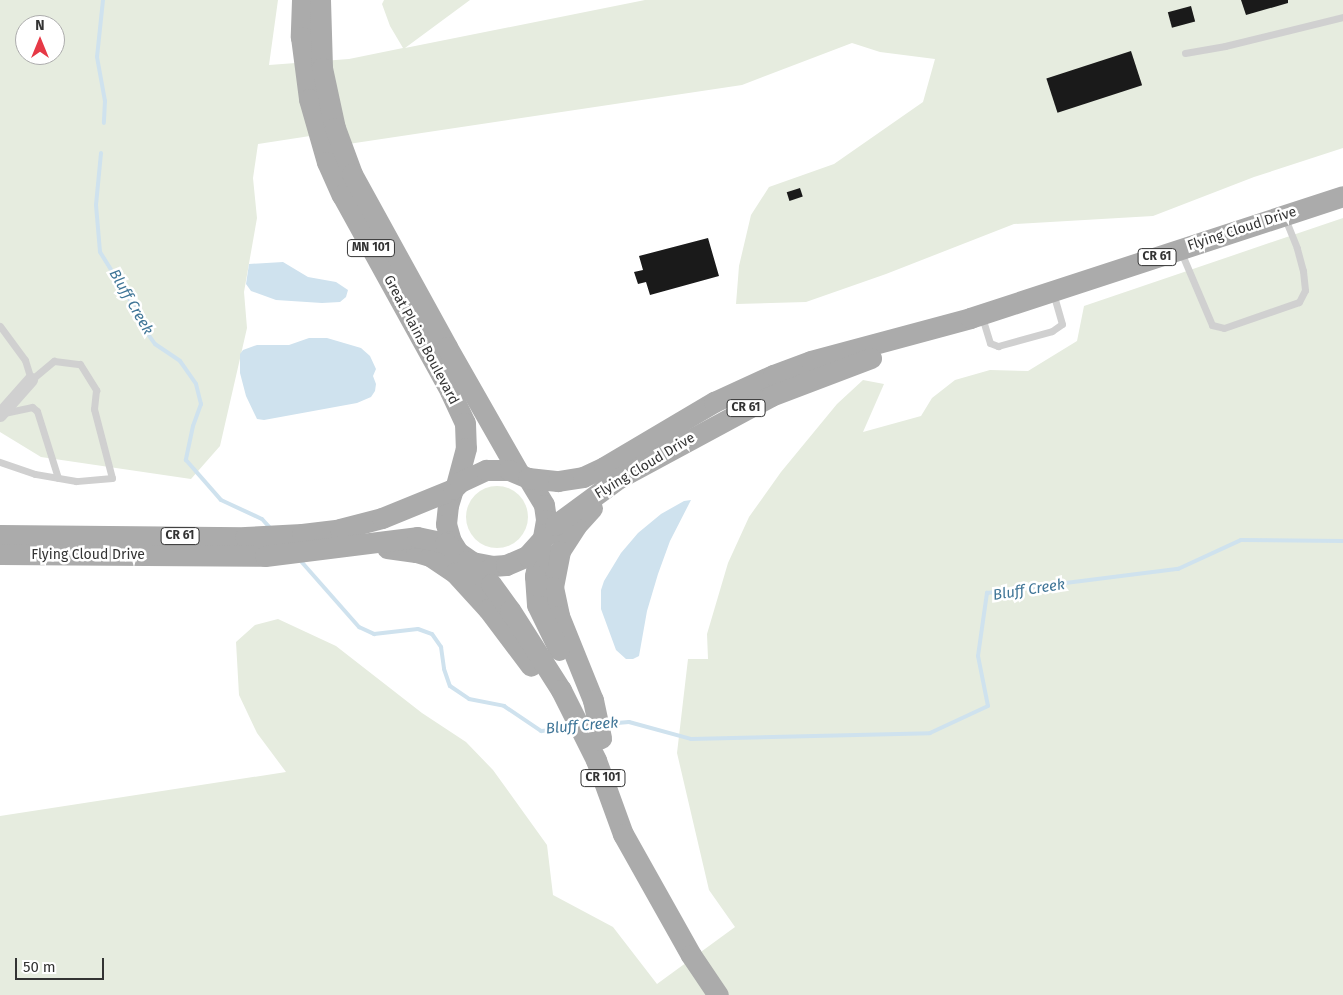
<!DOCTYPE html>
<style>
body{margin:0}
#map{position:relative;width:1343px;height:995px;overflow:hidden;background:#fff;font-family:"Fira Sans",sans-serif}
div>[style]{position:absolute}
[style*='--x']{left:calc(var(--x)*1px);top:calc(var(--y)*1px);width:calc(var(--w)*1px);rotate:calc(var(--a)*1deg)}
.green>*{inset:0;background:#e6ecdf}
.round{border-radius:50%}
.water>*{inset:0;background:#cfe2ee}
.stream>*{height:4px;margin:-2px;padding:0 2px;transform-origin:2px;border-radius:2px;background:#cfe2ee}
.building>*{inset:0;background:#1a1a1a;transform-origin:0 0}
.lane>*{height:7px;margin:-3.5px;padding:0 3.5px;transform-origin:3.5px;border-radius:3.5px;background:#d0d0d0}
.street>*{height:14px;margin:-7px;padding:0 7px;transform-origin:7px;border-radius:7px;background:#d0d0d0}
.primary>*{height:21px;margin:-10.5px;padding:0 10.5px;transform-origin:10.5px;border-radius:10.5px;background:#ababab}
span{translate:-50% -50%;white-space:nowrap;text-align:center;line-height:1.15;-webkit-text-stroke:5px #fff;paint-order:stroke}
.shield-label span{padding:1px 4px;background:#fff;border:1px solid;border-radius:4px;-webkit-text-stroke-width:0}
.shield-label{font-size:12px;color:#333;font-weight:700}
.street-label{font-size:14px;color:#333}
.water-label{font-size:15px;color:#3f7597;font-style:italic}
.north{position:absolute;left:15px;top:15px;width:50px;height:50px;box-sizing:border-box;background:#fff;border:1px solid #adadad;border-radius:50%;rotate:0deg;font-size:14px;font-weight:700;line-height:20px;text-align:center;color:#333}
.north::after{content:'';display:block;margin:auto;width:18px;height:22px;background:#e63946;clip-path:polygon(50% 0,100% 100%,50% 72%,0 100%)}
.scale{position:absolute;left:15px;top:958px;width:89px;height:22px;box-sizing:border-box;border:2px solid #333;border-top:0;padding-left:6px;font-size:15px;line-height:18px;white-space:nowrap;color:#333;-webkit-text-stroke:4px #fff;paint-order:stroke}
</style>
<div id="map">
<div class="green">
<i style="clip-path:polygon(evenodd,0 0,278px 0,269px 65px,349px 59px,403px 48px,390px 26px,382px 4px,384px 0,470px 0,405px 48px,645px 0,1343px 0,1343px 148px,1254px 177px,1153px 216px,1014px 224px,886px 274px,806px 302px,736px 304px,739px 266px,751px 215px,769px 187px,834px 164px,923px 102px,935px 59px,880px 52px,852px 43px,742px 85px,335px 146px,336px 132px,258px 144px,253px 178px,257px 218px,244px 292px,247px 328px,220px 446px,191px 479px,41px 457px,0 432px,0 0,25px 25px,55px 25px,55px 55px,25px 55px,25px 25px)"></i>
<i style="clip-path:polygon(1343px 218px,1343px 995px,0 995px,0 816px,286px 772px,257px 733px,239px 695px,236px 642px,255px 625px,278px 619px,336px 646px,422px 713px,466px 742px,493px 770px,547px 845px,553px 895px,613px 927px,657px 984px,735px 927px,709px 890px,677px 753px,688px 659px,708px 659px,707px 634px,728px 563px,749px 517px,781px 472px,837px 404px,863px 380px,884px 384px,863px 432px,921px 416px,932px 398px,955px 380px,990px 370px,1028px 371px,1077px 341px,1084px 306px)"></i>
<i class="round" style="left:466px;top:486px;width:62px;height:62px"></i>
</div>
<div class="water">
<i style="clip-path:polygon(283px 262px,308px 277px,336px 282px,348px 290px,346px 297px,340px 302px,322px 303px,276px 300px,251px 291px,246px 284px,249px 264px)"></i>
<i style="clip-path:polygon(309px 338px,327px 338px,361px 348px,370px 356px,376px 369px,373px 376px,376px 384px,375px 391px,371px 397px,357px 403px,264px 420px,257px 419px,246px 396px,240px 373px,240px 354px,243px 350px,257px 345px,289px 345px)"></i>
<i style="clip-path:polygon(691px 500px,670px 541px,658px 574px,647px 611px,639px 656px,633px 659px,626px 659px,616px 650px,601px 609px,601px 590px,604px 581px,621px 553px,638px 533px,661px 514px,684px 501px)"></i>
</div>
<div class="stream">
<i style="--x:103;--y:0;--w:57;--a:96"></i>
<i style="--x:97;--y:57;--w:45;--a:79.7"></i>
<i style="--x:105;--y:101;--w:22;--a:93"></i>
<i style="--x:101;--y:153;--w:52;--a:95.5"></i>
<i style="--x:96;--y:205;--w:47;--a:85.1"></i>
<i style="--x:100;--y:252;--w:57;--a:58"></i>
<i style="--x:130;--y:300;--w:7;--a:45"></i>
<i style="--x:135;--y:305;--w:23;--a:70"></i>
<i style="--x:143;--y:327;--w:21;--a:55"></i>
<i style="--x:155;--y:344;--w:30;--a:34"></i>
<i style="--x:180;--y:361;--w:28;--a:55"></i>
<i style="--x:196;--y:384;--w:21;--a:76"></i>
<i style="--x:201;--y:404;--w:23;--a:110"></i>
<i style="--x:193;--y:426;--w:35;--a:102"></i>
<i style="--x:186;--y:460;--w:53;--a:48.8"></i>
<i style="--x:221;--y:500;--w:45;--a:24.9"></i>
<i style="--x:262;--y:519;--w:12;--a:48"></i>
<i style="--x:299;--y:559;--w:91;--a:48.6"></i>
<i style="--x:359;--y:627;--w:17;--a:25"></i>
<i style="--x:374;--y:634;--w:44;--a:-6.5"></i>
<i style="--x:418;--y:629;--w:15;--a:20"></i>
<i style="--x:432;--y:634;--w:16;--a:55"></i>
<i style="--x:441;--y:647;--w:22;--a:82"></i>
<i style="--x:444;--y:669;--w:18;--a:71"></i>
<i style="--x:450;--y:686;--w:23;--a:34"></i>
<i style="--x:469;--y:699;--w:36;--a:11"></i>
<i style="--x:504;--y:706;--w:45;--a:34"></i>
<i style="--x:541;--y:731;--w:32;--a:-5"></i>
<i style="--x:605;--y:724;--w:24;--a:-5"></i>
<i style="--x:629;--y:722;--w:64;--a:15.3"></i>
<i style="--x:691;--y:739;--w:239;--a:-1.4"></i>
<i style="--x:930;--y:733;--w:64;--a:-25"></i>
<i style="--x:988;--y:706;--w:51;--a:-101.3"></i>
<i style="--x:978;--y:656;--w:64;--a:-81.9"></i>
<i style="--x:987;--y:593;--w:193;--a:-7.2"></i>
<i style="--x:1178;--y:569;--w:69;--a:-24.7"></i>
<i style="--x:1241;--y:540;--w:102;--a:0.6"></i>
</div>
<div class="building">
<i style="clip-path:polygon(1241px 0,1288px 0,1288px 3px,1246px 15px)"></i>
<i style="left:1191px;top:6px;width:16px;height:24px;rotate:75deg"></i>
<i style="left:1131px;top:51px;width:36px;height:89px;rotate:72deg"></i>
<i style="left:800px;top:188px;width:9px;height:14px;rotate:72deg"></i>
<i style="clip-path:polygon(708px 238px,719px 276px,650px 295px,646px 282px,638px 284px,634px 272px,643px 270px,639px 256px)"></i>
</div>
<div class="lane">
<i style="--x:1185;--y:53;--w:41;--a:-9.9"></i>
<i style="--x:1225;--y:46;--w:122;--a:-13.8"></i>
<i style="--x:1181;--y:252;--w:79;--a:67"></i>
<i style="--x:1212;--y:325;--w:12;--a:14"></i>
<i style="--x:1224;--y:328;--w:79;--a:-19.1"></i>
<i style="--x:1299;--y:302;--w:13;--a:-63"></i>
<i style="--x:1305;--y:290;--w:19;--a:-96"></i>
<i style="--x:1303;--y:271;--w:24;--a:-105"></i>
<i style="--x:1297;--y:248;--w:32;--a:-112"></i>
<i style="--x:982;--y:317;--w:27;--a:73"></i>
<i style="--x:990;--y:343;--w:9;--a:21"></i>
<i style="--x:998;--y:346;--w:56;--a:-15.5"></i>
<i style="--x:1052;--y:331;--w:12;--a:-35"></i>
<i style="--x:1062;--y:324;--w:32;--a:-106"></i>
<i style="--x:0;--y:326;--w:42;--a:53.7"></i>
<i style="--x:25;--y:360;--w:21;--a:73"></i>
<i style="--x:31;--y:380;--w:30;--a:-40"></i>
<i style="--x:54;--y:361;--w:26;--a:7"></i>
<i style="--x:80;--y:364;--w:31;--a:58"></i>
<i style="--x:96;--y:390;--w:19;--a:96"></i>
<i style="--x:94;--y:409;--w:71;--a:75.4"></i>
<i style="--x:112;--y:478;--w:36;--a:175"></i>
<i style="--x:76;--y:481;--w:42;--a:-170.3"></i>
<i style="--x:35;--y:474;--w:37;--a:-161"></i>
<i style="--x:4;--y:413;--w:29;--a:-12"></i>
<i style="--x:32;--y:407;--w:6;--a:39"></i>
<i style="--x:37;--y:411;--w:70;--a:72.6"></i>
</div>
<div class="street">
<i style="--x:0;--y:415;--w:47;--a:-48.5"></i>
</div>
<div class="primary">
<i style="--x:302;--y:0;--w:37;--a:92"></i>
<i style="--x:301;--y:37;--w:63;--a:82.6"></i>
<i style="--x:309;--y:99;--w:66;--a:74.1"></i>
<i style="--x:327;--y:162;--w:36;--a:66"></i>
<i style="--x:342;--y:195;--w:224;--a:61.1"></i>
<i style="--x:450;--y:391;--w:35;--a:65"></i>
<i style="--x:465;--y:423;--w:25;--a:88"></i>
<i style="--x:466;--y:448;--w:38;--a:105"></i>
<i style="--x:320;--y:0;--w:68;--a:88.3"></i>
<i style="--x:322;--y:68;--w:61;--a:77.8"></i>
<i style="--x:335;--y:128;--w:49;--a:69.7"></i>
<i style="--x:352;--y:174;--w:197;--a:61.2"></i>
<i style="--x:447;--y:347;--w:145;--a:60.3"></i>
<i style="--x:528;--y:478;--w:31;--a:59"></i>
<i style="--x:544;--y:505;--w:15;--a:82"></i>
<i style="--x:546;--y:520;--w:17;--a:100"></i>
<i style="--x:453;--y:489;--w:17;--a:107"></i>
<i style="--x:448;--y:505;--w:19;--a:96"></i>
<i style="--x:446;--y:524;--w:18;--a:74"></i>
<i style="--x:451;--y:541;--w:13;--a:58"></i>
<i style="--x:592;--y:508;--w:24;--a:132"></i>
<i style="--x:576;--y:526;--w:30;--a:123"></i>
<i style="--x:560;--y:551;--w:37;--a:101"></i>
<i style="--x:553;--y:587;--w:30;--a:78"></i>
<i style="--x:559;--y:616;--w:91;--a:68"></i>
<i style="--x:593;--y:700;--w:39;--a:78"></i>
<i style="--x:0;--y:535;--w:245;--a:0.5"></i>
<i style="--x:245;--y:537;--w:57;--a:-3"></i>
<i style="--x:302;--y:534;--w:38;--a:-7"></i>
<i style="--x:340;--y:529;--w:43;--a:-14.7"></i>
<i style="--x:382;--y:518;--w:77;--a:-22.2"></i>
<i style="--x:453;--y:489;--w:10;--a:-45"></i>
<i style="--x:460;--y:482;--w:29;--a:-25"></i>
<i style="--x:486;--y:470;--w:23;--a:0"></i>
<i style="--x:509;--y:470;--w:21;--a:23"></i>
<i style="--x:528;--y:478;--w:30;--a:6"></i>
<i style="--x:558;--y:481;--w:25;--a:-9"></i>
<i style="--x:583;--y:477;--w:23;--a:-25"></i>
<i style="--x:604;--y:467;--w:128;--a:-30.6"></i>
<i style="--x:714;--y:402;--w:65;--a:-24.6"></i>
<i style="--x:773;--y:375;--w:40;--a:-20.2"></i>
<i style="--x:811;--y:361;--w:165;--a:-15.1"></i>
<i style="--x:970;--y:318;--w:392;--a:-18.1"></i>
<i style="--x:541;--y:542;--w:35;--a:100"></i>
<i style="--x:535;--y:576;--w:29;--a:86"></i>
<i style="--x:537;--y:605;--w:50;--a:63.9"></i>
<i style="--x:387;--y:548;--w:29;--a:8"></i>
<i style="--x:416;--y:552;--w:15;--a:16"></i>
<i style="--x:430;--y:556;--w:30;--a:34"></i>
<i style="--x:455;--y:573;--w:49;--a:47.5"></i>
<i style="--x:488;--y:609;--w:71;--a:53"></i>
<i style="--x:0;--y:554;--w:265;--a:0.4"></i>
<i style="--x:265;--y:556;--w:153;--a:-7.1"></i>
<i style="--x:417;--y:537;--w:29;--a:12"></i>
<i style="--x:445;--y:543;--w:33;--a:35"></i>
<i style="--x:472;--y:562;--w:20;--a:11"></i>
<i style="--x:492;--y:566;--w:14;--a:-4"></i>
<i style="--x:506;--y:565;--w:23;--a:-23"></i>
<i style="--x:527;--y:556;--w:42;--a:-47.9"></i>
<i style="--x:555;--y:525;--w:79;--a:-36.3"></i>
<i style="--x:619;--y:478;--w:173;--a:-28.3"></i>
<i style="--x:771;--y:396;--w:107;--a:-20.8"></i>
<i style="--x:467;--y:561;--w:33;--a:44"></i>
<i style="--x:491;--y:584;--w:32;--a:54"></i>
<i style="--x:510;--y:610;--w:95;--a:57.5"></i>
<i style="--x:561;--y:690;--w:78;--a:63.4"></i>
<i style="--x:596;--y:760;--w:79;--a:70"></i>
<i style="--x:623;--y:834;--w:139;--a:60.7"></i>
<i style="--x:691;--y:955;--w:48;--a:56"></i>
</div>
<div class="shield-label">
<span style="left:371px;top:248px">MN 101</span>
<span style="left:1157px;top:257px">CR 61</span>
<span style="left:746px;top:408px">CR 61</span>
<span style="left:180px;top:536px">CR 61</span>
<span style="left:603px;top:778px">CR 101</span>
</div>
<div class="street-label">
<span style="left:1242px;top:229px;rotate:-18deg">Flying Cloud Drive</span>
<span style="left:421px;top:340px;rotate:62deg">Great Plains Boulevard</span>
<span style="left:645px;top:466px;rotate:-31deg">Flying Cloud Drive</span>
<span style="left:88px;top:555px">Flying Cloud Drive</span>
</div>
<div class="water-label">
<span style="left:131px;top:302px;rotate:60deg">Bluff Creek</span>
<span style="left:1029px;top:590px;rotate:-9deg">Bluff Creek</span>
<span style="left:582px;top:726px;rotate:-5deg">Bluff Creek</span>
</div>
<div class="north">N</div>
<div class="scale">50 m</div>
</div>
